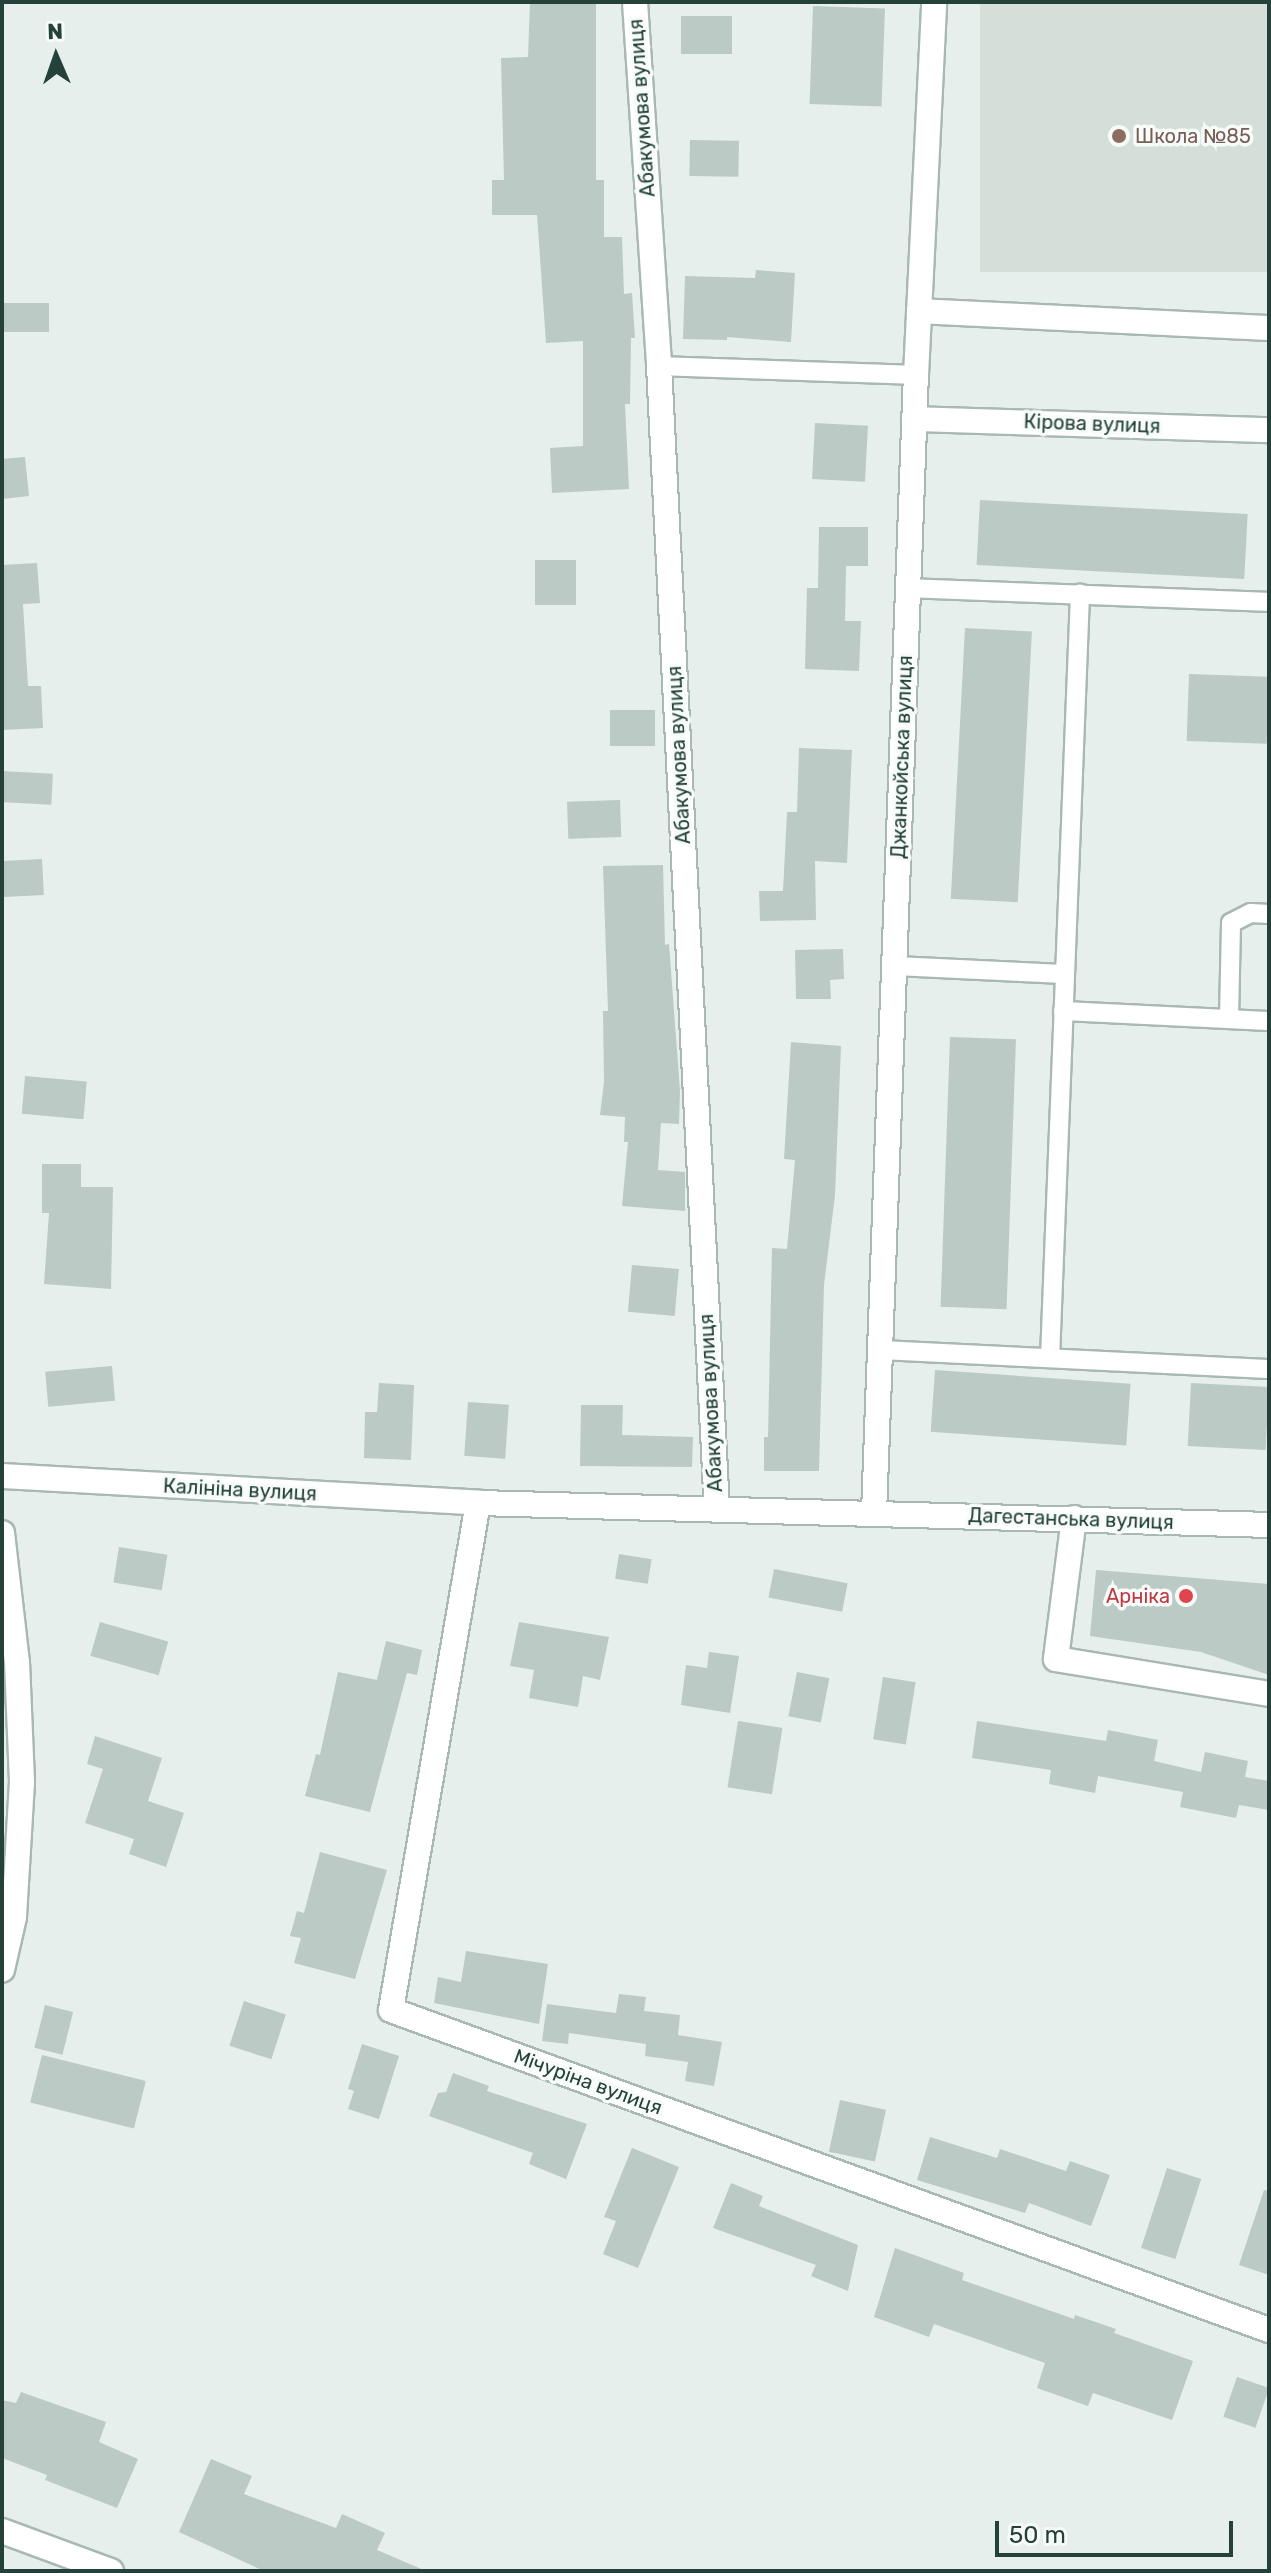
<!DOCTYPE html>
<meta charset="utf-8">
<style>
body{margin:0}
#map{position:relative;width:1271px;height:2573px;overflow:hidden;background:#e6efeb;font-family:Rubik,sans-serif}
div>[style]{position:absolute}
[style*='--x']{left:calc(var(--x)*1px);top:calc(var(--y)*1px);width:calc(var(--w)*1px);rotate:calc(var(--a)*1deg)}
.built>*{inset:0;background:#d4dfda;transform-origin:0 0}
.building>*{inset:0;background:#bbcac4;transform-origin:0 0}
.roads{filter:drop-shadow(2px 0 #a8b8b2) drop-shadow(-2px 0 #a8b8b2) drop-shadow(0 2px #a8b8b2) drop-shadow(0 -2px #a8b8b2)}
.service>*{height:18px;margin:-9px;padding:0 9px;transform-origin:9px;border-radius:9px;background:#fff}
.minor>*{height:24px;margin:-12px;padding:0 12px;transform-origin:12px;border-radius:12px;background:#fff}
.tertiary>*{height:24px;margin:-12px;padding:0 12px;transform-origin:12px;border-radius:12px;background:#fff}
.dots>*{width:22px;height:22px;translate:-50% -50%;box-sizing:border-box;border:4px solid #f7fbf9;border-radius:50%}
span{translate:-50% -50%;white-space:nowrap;text-align:center;line-height:1.15;-webkit-text-stroke:7px #f7fbf9;paint-order:stroke}
.street-label{font-size:20px;color:#24423a}
.education-label{font-size:20px;color:#785e54}
.left{translate:0 -50%;text-align:left}
.health-label{font-size:20px;color:#be3a42}
.right{translate:-100% -50%;text-align:right}
.frame{position:absolute;inset:0;border:4px solid #24423a;pointer-events:none}
.north{position:absolute;left:16px;top:16px;width:80px;height:80px;-webkit-text-stroke:6px #f7fbf9;paint-order:stroke;rotate:358deg;font-size:22px;font-weight:700;line-height:32px;text-align:center;color:#24423a}
.north::after{content:'';display:block;margin:auto;width:28px;height:36px;background:#24423a;clip-path:polygon(50% 0,100% 100%,50% 72%,0 100%)}
.scale{position:absolute;left:995px;top:2521px;width:238px;height:36px;box-sizing:border-box;border:4px solid #24423a;border-top:0;padding-left:10px;font-size:24px;line-height:28px;white-space:nowrap;color:#24423a;-webkit-text-stroke:6px #f7fbf9;paint-order:stroke}
</style>
<div id="map">
<div class="built">
<i style="left:980px;top:2px;width:289px;height:270px"></i>
</div>
<div class="building">
<i style="clip-path:polygon(530px 2px,596px 2px,596px 180px,604px 180px,604px 237px,622px 237px,624px 294px,632px 293px,635px 338px,631px 338px,630px 404px,625px 404px,629px 489px,552px 493px,550px 448px,583px 446px,583px 341px,546px 343px,537px 215px,492px 215px,492px 180px,504px 180px,501px 58px,528px 57px)"></i>
<i style="left:813px;top:6px;width:72px;height:98px;rotate:2deg"></i>
<i style="left:732px;top:16px;width:38px;height:51px;rotate:90deg"></i>
<i style="left:690px;top:140px;width:49px;height:36px;rotate:1deg"></i>
<i style="clip-path:polygon(756px 270px,795px 273px,791px 342px,727px 337px,727px 340px,683px 339px,685px 276px,755px 278px)"></i>
<i style="left:2px;top:303px;width:47px;height:29px"></i>
<i style="left:815px;top:423px;width:53px;height:56px;rotate:3deg"></i>
<i style="clip-path:polygon(25px 457px,29px 496px,2px 499px,2px 459px)"></i>
<i style="left:980px;top:500px;width:268px;height:65px;rotate:3deg"></i>
<i style="clip-path:polygon(819px 527px,868px 527px,868px 566px,846px 566px,845px 621px,861px 621px,859px 671px,805px 669px,807px 588px,818px 588px)"></i>
<i style="left:535px;top:560px;width:41px;height:45px"></i>
<i style="clip-path:polygon(37px 563px,40px 603px,23px 604px,28px 686px,41px 686px,43px 728px,2px 730px,2px 565px)"></i>
<i style="left:965px;top:628px;width:67px;height:271px;rotate:3deg"></i>
<i style="left:1189px;top:674px;width:80px;height:67px;rotate:2deg"></i>
<i style="left:610px;top:710px;width:45px;height:36px"></i>
<i style="clip-path:polygon(799px 748px,852px 750px,847px 863px,815px 861px,816px 920px,760px 921px,759px 891px,783px 891px,787px 812px,797px 812px)"></i>
<i style="left:2px;top:771px;width:51px;height:31px;rotate:3deg"></i>
<i style="left:620px;top:800px;width:37px;height:53px;rotate:88deg"></i>
<i style="left:42px;top:859px;width:36px;height:40px;rotate:87deg"></i>
<i style="clip-path:polygon(663px 865px,665px 945px,669px 944px,680px 1091px,679px 1124px,661px 1123px,658px 1170px,685px 1172px,685px 1211px,622px 1206px,628px 1142px,624px 1142px,625px 1117px,600px 1115px,604px 1082px,603px 1011px,608px 1011px,603px 866px)"></i>
<i style="clip-path:polygon(843px 949px,844px 979px,830px 980px,831px 999px,796px 999px,795px 950px)"></i>
<i style="left:950px;top:1037px;width:66px;height:270px;rotate:2deg"></i>
<i style="clip-path:polygon(791px 1042px,841px 1046px,835px 1195px,824px 1285px,819px 1471px,764px 1471px,764px 1437px,768px 1437px,772px 1248px,787px 1249px,795px 1160px,784px 1159px)"></i>
<i style="left:25px;top:1076px;width:62px;height:38px;rotate:5deg"></i>
<i style="clip-path:polygon(42px 1164px,81px 1164px,81px 1187px,113px 1187px,111px 1289px,44px 1284px,49px 1213px,42px 1213px)"></i>
<i style="left:632px;top:1265px;width:47px;height:47px;rotate:5deg"></i>
<i style="left:112px;top:1366px;width:35px;height:67px;rotate:85deg"></i>
<i style="left:935px;top:1370px;width:196px;height:62px;rotate:4deg"></i>
<i style="clip-path:polygon(379px 1383px,414px 1385px,411px 1460px,364px 1458px,365px 1412px,377px 1412px)"></i>
<i style="left:1191px;top:1383px;width:78px;height:63px;rotate:3deg"></i>
<i style="left:468px;top:1402px;width:41px;height:54px;rotate:4deg"></i>
<i style="clip-path:polygon(581px 1405px,623px 1405px,622px 1435px,693px 1437px,692px 1467px,580px 1466px)"></i>
<i style="left:119px;top:1547px;width:49px;height:36px;rotate:9deg"></i>
<i style="left:619px;top:1554px;width:33px;height:25px;rotate:9deg"></i>
<i style="left:774px;top:1569px;width:75px;height:29px;rotate:11deg"></i>
<i style="clip-path:polygon(1096px 1570px,1269px 1584px,1269px 1675px,1201px 1652px,1090px 1636px)"></i>
<i style="left:100px;top:1622px;width:71px;height:35px;rotate:16deg"></i>
<i style="clip-path:polygon(519px 1622px,609px 1637px,600px 1680px,583px 1676px,578px 1707px,529px 1698px,534px 1670px,510px 1666px)"></i>
<i style="clip-path:polygon(386px 1641px,422px 1650px,417px 1675px,407px 1673px,370px 1812px,305px 1796px,316px 1754px,320px 1755px,338px 1672px,377px 1680px)"></i>
<i style="clip-path:polygon(709px 1652px,739px 1656px,730px 1713px,681px 1705px,686px 1665px,707px 1668px)"></i>
<i style="left:797px;top:1672px;width:33px;height:45px;rotate:11deg"></i>
<i style="left:883px;top:1677px;width:33px;height:63px;rotate:9deg"></i>
<i style="left:738px;top:1721px;width:45px;height:67px;rotate:9deg"></i>
<i style="clip-path:polygon(977px 1721px,1106px 1741px,1108px 1730px,1158px 1740px,1154px 1761px,1201px 1772px,1205px 1752px,1248px 1761px,1245px 1777px,1269px 1781px,1269px 1810px,1239px 1805px,1236px 1818px,1180px 1807px,1183px 1792px,1098px 1776px,1095px 1793px,1049px 1784px,1051px 1770px,972px 1758px)"></i>
<i style="clip-path:polygon(95px 1736px,162px 1758px,148px 1801px,184px 1813px,166px 1867px,129px 1854px,134px 1839px,85px 1823px,103px 1769px,87px 1764px)"></i>
<i style="clip-path:polygon(320px 1852px,387px 1870px,355px 1979px,294px 1963px,301px 1938px,290px 1936px,297px 1911px,304px 1913px)"></i>
<i style="clip-path:polygon(466px 1951px,548px 1964px,539px 2024px,434px 2003px,438px 1977px,461px 1982px)"></i>
<i style="clip-path:polygon(619px 1994px,646px 1997px,644px 2011px,680px 2015px,678px 2035px,722px 2042px,714px 2086px,685px 2081px,688px 2062px,645px 2056px,646px 2044px,569px 2033px,568px 2044px,542px 2041px,547px 2004px,616px 2013px)"></i>
<i style="left:244px;top:2001px;width:44px;height:47px;rotate:18deg"></i>
<i style="left:45px;top:2005px;width:29px;height:44px;rotate:14deg"></i>
<i style="clip-path:polygon(362px 2044px,399px 2056px,379px 2119px,348px 2109px,354px 2091px,348px 2089px)"></i>
<i style="left:42px;top:2055px;width:107px;height:49px;rotate:14deg"></i>
<i style="clip-path:polygon(453px 2073px,489px 2086px,487px 2091px,587px 2124px,566px 2179px,529px 2164px,533px 2153px,429px 2116px,438px 2093px,446px 2092px)"></i>
<i style="left:840px;top:2100px;width:47px;height:53px;rotate:12deg"></i>
<i style="clip-path:polygon(930px 2137px,997px 2158px,1000px 2149px,1066px 2171px,1070px 2161px,1110px 2175px,1091px 2226px,1029px 2203px,1025px 2213px,917px 2180px)"></i>
<i style="clip-path:polygon(632px 2148px,679px 2167px,638px 2268px,603px 2254px,616px 2221px,604px 2217px)"></i>
<i style="left:1167px;top:2168px;width:36px;height:84px;rotate:18deg"></i>
<i style="clip-path:polygon(731px 2183px,763px 2196px,759px 2206px,858px 2245px,848px 2291px,811px 2276px,816px 2265px,713px 2228px)"></i>
<i style="clip-path:polygon(1264px 2190px,1269px 2191px,1269px 2275px,1239px 2265px)"></i>
<i style="clip-path:polygon(895px 2248px,964px 2273px,962px 2280px,1074px 2319px,1075px 2315px,1116px 2329px,1114px 2333px,1193px 2361px,1172px 2420px,1093px 2393px,1088px 2406px,1037px 2388px,1045px 2363px,934px 2324px,929px 2337px,874px 2317px)"></i>
<i style="left:1237px;top:2377px;width:34px;height:42px;rotate:19deg"></i>
<i style="clip-path:polygon(21px 2392px,106px 2422px,99px 2442px,138px 2459px,117px 2508px,45px 2480px,47px 2475px,2px 2458px,2px 2400px,16px 2403px)"></i>
<i style="clip-path:polygon(211px 2459px,252px 2476px,244px 2494px,336px 2528px,342px 2514px,385px 2533px,377px 2550px,426px 2571px,264px 2571px,179px 2532px)"></i>
</div>
<div class="roads">
<div class="service">
<i style="--x:659;--y:366;--w:257;--a:2"></i>
<i style="--x:908;--y:588;--w:361;--a:2.2"></i>
<i style="--x:894;--y:966;--w:171;--a:2.7"></i>
<i style="--x:1063;--y:1011;--w:206;--a:2.8"></i>
<i style="--x:1229;--y:1019;--w:96;--a:-88.8"></i>
<i style="--x:1231;--y:923;--w:22;--a:-27"></i>
<i style="--x:1251;--y:913;--w:18;--a:3"></i>
<i style="--x:880;--y:1350;--w:389;--a:2.8"></i>
<i style="--x:1050;--y:1358;--w:765;--a:-87.75"></i>
</div>
<div class="minor">
<i style="--x:635;--y:2;--w:365;--a:86.2"></i>
<i style="--x:659;--y:366;--w:1144;--a:87.1"></i>
<i style="--x:919;--y:311;--w:350;--a:2.8"></i>
<i style="--x:914;--y:419;--w:355;--a:1.8"></i>
<i style="--x:478;--y:1503;--w:514;--a:99.74"></i>
<i style="--x:391;--y:2010;--w:934;--a:20.03"></i>
<i style="--x:874;--y:1513;--w:1139;--a:-87.89"></i>
<i style="--x:916;--y:375;--w:373;--a:-87.2"></i>
<i style="--x:1074;--y:1518;--w:142;--a:97.3"></i>
<i style="--x:1056;--y:1659;--w:216;--a:9.3"></i>
<i style="--x:2;--y:1533;--w:130;--a:83.4"></i>
<i style="--x:17;--y:1662;--w:120;--a:87.6"></i>
<i style="--x:22;--y:1782;--w:135;--a:93.4"></i>
<i style="--x:14;--y:1917;--w:54;--a:102.8"></i>
<i style="--x:2;--y:2531;--w:116;--a:20.2"></i>
</div>
<div class="tertiary">
<i style="--x:2;--y:1476;--w:477;--a:3.2"></i>
<i style="--x:478;--y:1503;--w:791;--a:1.59"></i>
</div>
</div>
<div class="dots">
<i style="left:1119px;top:136px;background:#8d6e63"></i>
<i style="left:1186px;top:1596px;background:#e0444e"></i>
</div>
<div class="street-label">
<span style="left:642px;top:108px;rotate:-94deg">Абакумова вулиця</span>
<span style="left:1092px;top:424px;rotate:2deg">Кірова вулиця</span>
<span style="left:679px;top:755px;rotate:-93deg">Абакумова вулиця</span>
<span style="left:902px;top:757px;rotate:-88deg">Джанкойська вулиця</span>
<span style="left:711px;top:1403px;rotate:-93deg">Абакумова вулиця</span>
<span style="left:240px;top:1490px;rotate:3deg">Калініна вулиця</span>
<span style="left:1071px;top:1519px;rotate:2deg">Дагестанська вулиця</span>
<span style="left:588px;top:2082px;rotate:20deg">Мічуріна вулиця</span>
</div>
<div class="education-label">
<span class="left" style="left:1135px;top:136px">Школа №85</span>
</div>
<div class="health-label">
<span class="right" style="left:1170px;top:1596px">Арніка</span>
</div>
<div class="frame"></div>
<div class="north">N</div>
<div class="scale">50 m</div>
</div>
